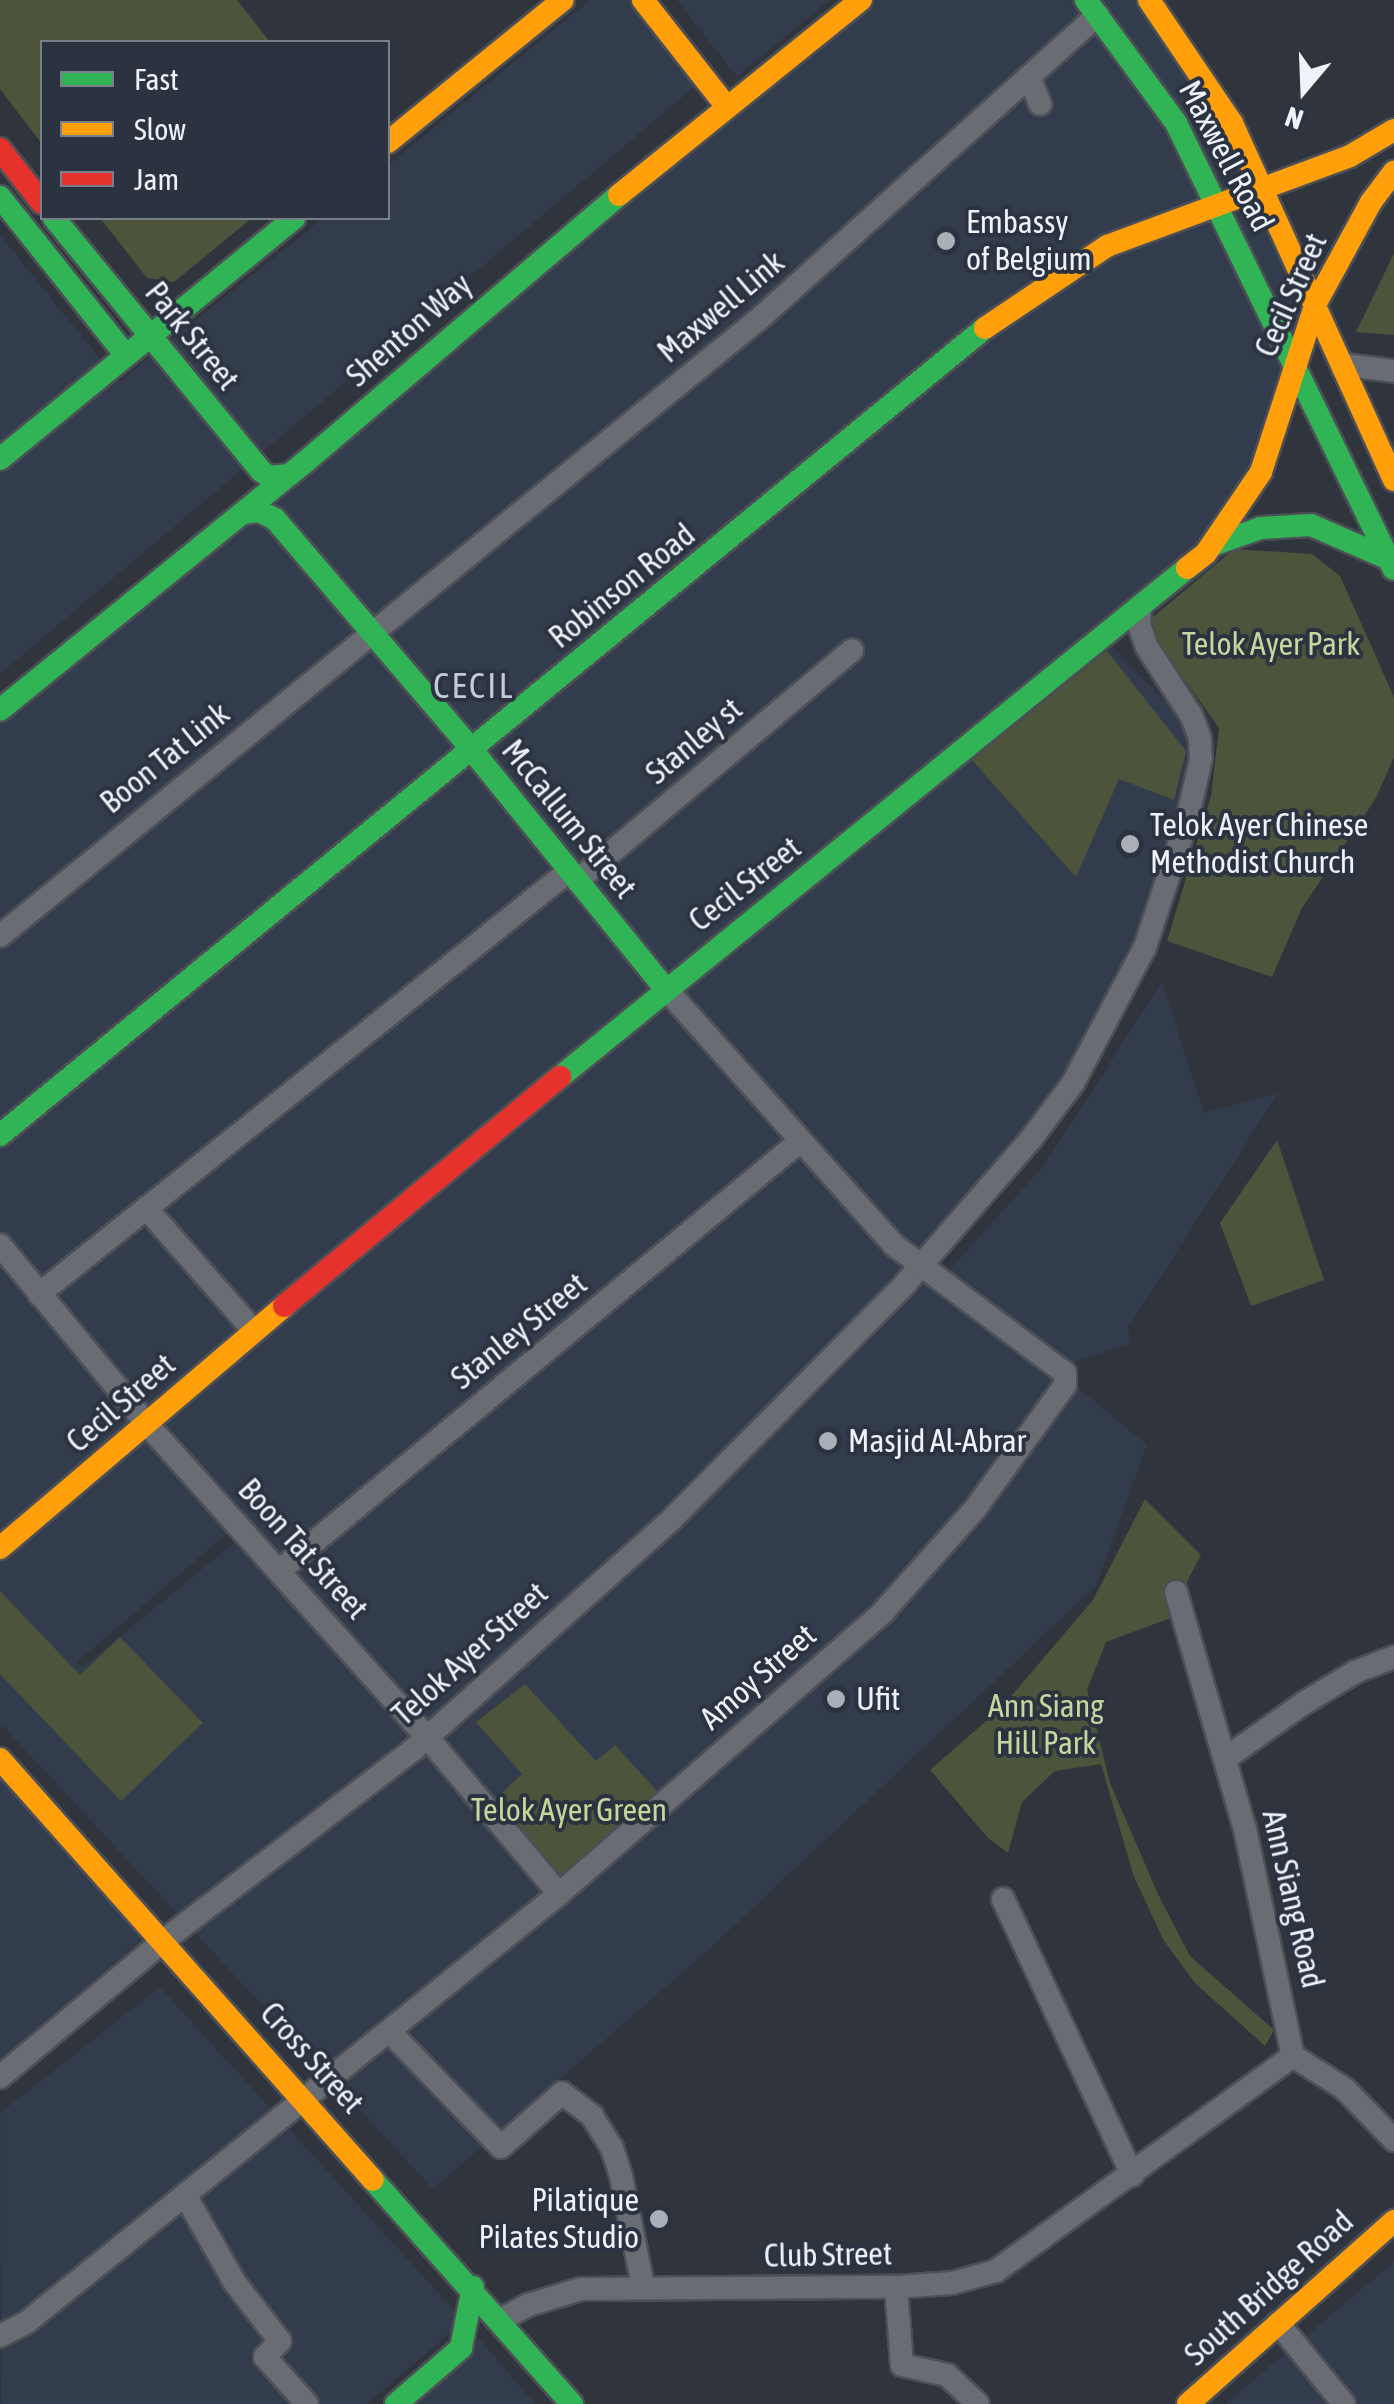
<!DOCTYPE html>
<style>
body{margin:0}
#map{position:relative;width:1394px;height:2404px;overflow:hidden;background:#30343c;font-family:"Asap Condensed",sans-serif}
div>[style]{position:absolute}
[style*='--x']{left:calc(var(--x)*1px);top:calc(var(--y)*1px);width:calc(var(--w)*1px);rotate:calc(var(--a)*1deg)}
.built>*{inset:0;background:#333c4c}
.green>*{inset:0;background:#4c543c}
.roads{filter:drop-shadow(2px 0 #4c5056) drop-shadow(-2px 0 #4c5056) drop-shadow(0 2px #4c5056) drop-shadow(0 -2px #4c5056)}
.street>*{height:22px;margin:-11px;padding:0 11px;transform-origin:11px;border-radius:11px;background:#696c73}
.fast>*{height:22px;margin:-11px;padding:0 11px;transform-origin:11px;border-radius:11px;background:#30b455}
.slow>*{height:22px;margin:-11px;padding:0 11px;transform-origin:11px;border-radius:11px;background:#ff9f0a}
.jam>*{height:22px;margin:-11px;padding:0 11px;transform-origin:11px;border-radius:11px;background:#e5322d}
.dots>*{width:28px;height:28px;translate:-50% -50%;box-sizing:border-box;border:5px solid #2c3340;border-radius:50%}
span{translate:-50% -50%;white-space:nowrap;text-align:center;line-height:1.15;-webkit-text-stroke:8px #2c3340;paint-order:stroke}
.street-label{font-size:32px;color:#edf2fb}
.poi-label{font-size:32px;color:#edf2fb}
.left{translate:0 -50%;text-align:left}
.right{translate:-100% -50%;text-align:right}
.park-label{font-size:32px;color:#c5d79c}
.neighbourhood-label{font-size:35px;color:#c2cbdb;letter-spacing:2.5px}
.legend{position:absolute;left:40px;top:40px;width:350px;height:180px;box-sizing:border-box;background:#2c3340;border:2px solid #797f8b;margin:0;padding:12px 18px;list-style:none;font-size:30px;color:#edf2fb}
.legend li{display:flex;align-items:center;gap:20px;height:50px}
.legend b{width:50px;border:2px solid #797f8b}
.north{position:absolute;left:1254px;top:40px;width:100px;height:100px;-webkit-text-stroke:8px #2c3340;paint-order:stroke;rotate:199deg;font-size:28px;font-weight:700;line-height:40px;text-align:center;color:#edf2fb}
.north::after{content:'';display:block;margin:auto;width:35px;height:45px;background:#edf2fb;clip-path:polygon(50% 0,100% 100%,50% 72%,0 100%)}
</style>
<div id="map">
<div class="built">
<i style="clip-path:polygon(590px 0,634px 0,699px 83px,0 674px,0 235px,119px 382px,323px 218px,388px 218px,388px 165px)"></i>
<i style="clip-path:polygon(677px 0,830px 0,737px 77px)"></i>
<i style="clip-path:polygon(evenodd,861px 0,1149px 0,1316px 303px,1261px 472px,1108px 642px,1200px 738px,1201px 759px,1103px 1032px,928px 1259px,936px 1284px,1043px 1167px,1162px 982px,1204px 1113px,1278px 1093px,1128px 1328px,1131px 1343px,1055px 1368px,1147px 1445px,1096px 1586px,706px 1952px,433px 2189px,3px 1726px,0 1728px,0 710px,861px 0,237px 1525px,274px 1567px,235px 1542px,83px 1667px,77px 1662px,237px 1525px)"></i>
<i style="clip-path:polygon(0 1759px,146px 1936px,0 2060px)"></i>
<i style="clip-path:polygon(160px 1987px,464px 2321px,367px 2404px,1px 2404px,0 2113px)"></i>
<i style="clip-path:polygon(1394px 2262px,1394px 2404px,1225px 2404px)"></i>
<i style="clip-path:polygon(480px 2339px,535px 2404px,403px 2404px)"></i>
</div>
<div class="green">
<i style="clip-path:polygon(0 0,237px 0,270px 42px,42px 42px,42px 144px,0 89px)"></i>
<i style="clip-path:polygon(100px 218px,252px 218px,174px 282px,147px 278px)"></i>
<i style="clip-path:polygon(1394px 253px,1394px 335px,1356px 332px,1386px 270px)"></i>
<i style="clip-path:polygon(1234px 549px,1312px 554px,1340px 576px,1394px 697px,1394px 757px,1376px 798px,1302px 908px,1272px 977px,1167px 941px,1211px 796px,1219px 728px,1145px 624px)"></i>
<i style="clip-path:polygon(1107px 651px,1186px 751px,1174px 800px,1119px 779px,1076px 877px,972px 760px)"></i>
<i style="clip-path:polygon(1277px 1140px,1324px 1280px,1251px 1306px,1220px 1223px)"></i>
<i style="clip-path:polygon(1145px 1499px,1201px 1555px,1179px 1597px,1176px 1616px,1106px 1642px,1087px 1690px,1110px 1783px,1158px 1894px,1190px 1956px,1274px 2030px,1265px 2046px,1195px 1983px,1164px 1941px,1134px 1877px,1101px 1764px,1055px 1771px,1022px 1802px,1008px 1853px,988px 1838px,930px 1770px,1002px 1707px,1093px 1600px)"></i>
<i style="clip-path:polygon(0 1591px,80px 1675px,120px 1637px,203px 1723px,121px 1801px,0 1674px)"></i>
<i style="clip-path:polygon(525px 1684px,596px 1761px,615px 1745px,665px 1800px,559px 1894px,493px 1801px,522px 1774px,476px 1722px)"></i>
</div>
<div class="roads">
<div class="street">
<i style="--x:1030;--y:79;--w:27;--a:68"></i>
<i style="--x:1346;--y:365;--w:48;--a:7.1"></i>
<i style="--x:577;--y:881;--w:359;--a:-40"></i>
<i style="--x:0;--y:936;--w:978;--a:-39.11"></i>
<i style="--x:759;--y:319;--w:455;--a:-41.9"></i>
<i style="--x:146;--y:1208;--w:164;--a:48.7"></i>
<i style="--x:0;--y:1245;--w:232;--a:50.6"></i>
<i style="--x:147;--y:1424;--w:420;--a:48.2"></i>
<i style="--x:427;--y:1737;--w:205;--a:49.9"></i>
<i style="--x:39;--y:1294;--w:678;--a:-38.59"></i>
<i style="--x:279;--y:1571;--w:674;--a:-39.52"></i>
<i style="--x:1176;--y:1592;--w:247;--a:73.8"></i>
<i style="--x:1245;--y:1829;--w:232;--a:78.1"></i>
<i style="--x:1226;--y:1758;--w:95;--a:-35.2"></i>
<i style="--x:1304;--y:1703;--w:60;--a:-31.3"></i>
<i style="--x:1355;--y:1672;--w:42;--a:-21"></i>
<i style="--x:1003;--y:1899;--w:305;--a:64.9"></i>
<i style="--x:389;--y:2031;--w:161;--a:46"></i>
<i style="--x:501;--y:2147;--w:81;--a:-41.5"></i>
<i style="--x:562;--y:2093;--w:38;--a:37"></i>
<i style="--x:592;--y:2116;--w:38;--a:58"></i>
<i style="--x:612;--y:2148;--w:29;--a:72"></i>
<i style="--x:621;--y:2176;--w:112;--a:78.7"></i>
<i style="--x:1293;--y:2056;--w:62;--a:32.4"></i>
<i style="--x:1345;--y:2089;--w:71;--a:46.1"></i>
<i style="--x:0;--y:2077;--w:212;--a:-39.8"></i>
<i style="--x:163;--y:1941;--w:315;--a:-37.4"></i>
<i style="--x:413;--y:1750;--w:347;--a:-41.7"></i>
<i style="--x:672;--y:1519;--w:331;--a:-45.2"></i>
<i style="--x:905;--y:1284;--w:192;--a:-49"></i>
<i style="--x:1031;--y:1139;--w:70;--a:-53.1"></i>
<i style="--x:1073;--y:1083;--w:154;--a:-62.1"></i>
<i style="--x:1145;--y:947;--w:134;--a:-71.7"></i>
<i style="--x:1187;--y:820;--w:63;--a:-77.1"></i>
<i style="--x:1201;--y:759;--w:21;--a:-93"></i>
<i style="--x:1200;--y:738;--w:25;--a:-111"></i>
<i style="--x:1191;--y:715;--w:81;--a:-122.9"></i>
<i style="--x:1147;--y:647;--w:23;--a:-110"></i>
<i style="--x:1139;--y:625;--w:16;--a:-86"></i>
<i style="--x:185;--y:2195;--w:101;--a:60.4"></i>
<i style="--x:235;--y:2283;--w:73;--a:52.2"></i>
<i style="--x:280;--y:2341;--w:22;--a:133"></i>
<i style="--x:265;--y:2357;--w:63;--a:48.2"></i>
<i style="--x:896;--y:2287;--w:78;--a:85.6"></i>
<i style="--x:902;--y:2365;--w:46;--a:12.5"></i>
<i style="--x:947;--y:2375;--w:42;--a:43.1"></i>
<i style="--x:500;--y:2320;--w:32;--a:-28"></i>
<i style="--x:528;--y:2305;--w:55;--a:-16.8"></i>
<i style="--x:581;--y:2289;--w:315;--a:-0.4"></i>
<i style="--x:896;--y:2287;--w:56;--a:-4.1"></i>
<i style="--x:952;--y:2283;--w:46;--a:-15.3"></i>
<i style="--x:996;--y:2271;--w:367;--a:-35.9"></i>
<i style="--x:1278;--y:2323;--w:104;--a:50.8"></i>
<i style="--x:0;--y:2336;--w:30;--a:-27"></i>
<i style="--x:27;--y:2322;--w:683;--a:-38.82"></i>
<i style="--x:559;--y:1894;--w:430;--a:-41"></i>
<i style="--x:883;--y:1612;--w:138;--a:-48.2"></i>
<i style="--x:975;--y:1509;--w:153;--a:-54"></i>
<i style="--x:1065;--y:1385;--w:12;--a:-90"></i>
<i style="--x:1065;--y:1373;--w:214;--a:-143.2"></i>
<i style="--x:894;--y:1245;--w:344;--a:-131.7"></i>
</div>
<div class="fast">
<i style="--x:1086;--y:0;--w:152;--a:53.8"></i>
<i style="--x:1176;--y:123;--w:496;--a:64"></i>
<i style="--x:0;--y:197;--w:201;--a:51.5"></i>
<i style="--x:54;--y:218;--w:327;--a:50.7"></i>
<i style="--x:261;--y:471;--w:11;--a:34"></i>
<i style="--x:270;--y:477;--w:19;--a:-6"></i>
<i style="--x:0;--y:459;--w:380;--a:-39.3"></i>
<i style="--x:244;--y:513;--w:15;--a:-8"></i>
<i style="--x:259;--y:511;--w:18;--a:27"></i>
<i style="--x:275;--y:519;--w:304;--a:49.5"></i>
<i style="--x:472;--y:750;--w:306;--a:51"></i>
<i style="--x:1213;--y:545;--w:51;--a:-19.5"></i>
<i style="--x:1261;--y:528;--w:50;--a:-3.4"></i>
<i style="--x:1311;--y:525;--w:85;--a:23.6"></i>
<i style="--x:0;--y:710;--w:392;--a:-39.1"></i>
<i style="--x:304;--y:463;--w:414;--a:-40.4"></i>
<i style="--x:560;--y:1077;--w:808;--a:-39.07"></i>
<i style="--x:0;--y:1135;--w:1273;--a:-39.33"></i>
<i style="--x:373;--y:2180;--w:300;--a:48.4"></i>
<i style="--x:396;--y:2404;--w:86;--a:-40.7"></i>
<i style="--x:461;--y:2348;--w:62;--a:-78.9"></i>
</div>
<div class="slow">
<i style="--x:643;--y:0;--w:136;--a:51.9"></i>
<i style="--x:1149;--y:0;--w:148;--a:56"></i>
<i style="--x:1232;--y:123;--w:392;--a:65.6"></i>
<i style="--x:388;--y:142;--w:225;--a:-39.1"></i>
<i style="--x:619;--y:195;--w:311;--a:-38.9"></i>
<i style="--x:985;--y:328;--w:147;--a:-33.9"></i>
<i style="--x:1107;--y:246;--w:259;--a:-20.3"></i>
<i style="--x:1350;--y:156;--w:51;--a:-30.6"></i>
<i style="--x:1187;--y:568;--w:24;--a:-38"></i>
<i style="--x:1206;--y:553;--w:98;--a:-55.8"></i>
<i style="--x:1261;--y:472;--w:178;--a:-72"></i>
<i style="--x:1316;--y:303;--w:115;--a:-61.4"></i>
<i style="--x:1371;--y:202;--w:38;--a:-53"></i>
<i style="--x:0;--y:1548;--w:373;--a:-40.4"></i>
<i style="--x:0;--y:1759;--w:562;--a:48.46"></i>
<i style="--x:1188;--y:2404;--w:276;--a:-41.6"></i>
</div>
<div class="jam">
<i style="--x:0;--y:149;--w:68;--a:52.1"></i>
<i style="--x:284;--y:1306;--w:359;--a:-39.7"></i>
</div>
</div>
<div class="dots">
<i style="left:946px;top:241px;background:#abb0b8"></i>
<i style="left:1130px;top:844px;background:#abb0b8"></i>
<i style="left:828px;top:1441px;background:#abb0b8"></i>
<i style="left:836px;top:1699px;background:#abb0b8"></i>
<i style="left:659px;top:2219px;background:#abb0b8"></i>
</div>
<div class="street-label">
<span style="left:1226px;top:156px;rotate:62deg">Maxwell Road</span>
<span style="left:1291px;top:295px;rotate:-66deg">Cecil Street</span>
<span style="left:721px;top:307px;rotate:-40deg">Maxwell Link</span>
<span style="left:409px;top:330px;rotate:-41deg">Shenton Way</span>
<span style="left:192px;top:336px;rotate:51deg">Park Street</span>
<span style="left:622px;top:586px;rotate:-39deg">Robinson Road</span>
<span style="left:694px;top:741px;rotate:-40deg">Stanley st</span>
<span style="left:165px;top:758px;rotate:-39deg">Boon Tat Link</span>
<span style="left:569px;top:819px;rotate:51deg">McCallum Street</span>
<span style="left:745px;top:884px;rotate:-38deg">Cecil Street</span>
<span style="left:519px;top:1331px;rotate:-39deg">Stanley Street</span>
<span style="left:121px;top:1403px;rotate:-41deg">Cecil Street</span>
<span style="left:303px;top:1549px;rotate:48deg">Boon Tat Street</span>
<span style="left:470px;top:1654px;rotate:-42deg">Telok Ayer Street</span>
<span style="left:758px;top:1677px;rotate:-41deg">Amoy Street</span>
<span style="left:1293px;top:1899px;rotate:77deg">Ann Siang Road</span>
<span style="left:312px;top:2058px;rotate:48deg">Cross Street</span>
<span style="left:828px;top:2255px;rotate:-1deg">Club Street</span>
<span style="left:1269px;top:2288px;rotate:-42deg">South Bridge Road</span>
</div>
<div class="poi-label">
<span class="left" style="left:966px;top:241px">Embassy<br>of Belgium</span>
<span class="left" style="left:1150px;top:844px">Telok Ayer Chinese<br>Methodist Church</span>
<span class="left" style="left:848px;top:1441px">Masjid Al-Abrar</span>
<span class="left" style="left:856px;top:1699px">Ufit</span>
<span class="right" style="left:639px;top:2219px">Pilatique<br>Pilates Studio</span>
</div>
<div class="park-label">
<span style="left:1271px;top:644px">Telok Ayer Park</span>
<span style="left:1046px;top:1725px">Ann Siang<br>Hill Park</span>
<span style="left:569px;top:1810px">Telok Ayer Green</span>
</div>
<div class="neighbourhood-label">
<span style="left:474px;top:685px">CECIL</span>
</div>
<ul class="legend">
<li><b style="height:12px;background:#30b455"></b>Fast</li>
<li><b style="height:12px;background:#ff9f0a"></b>Slow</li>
<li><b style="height:12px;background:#e5322d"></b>Jam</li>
</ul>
<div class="north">N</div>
</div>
